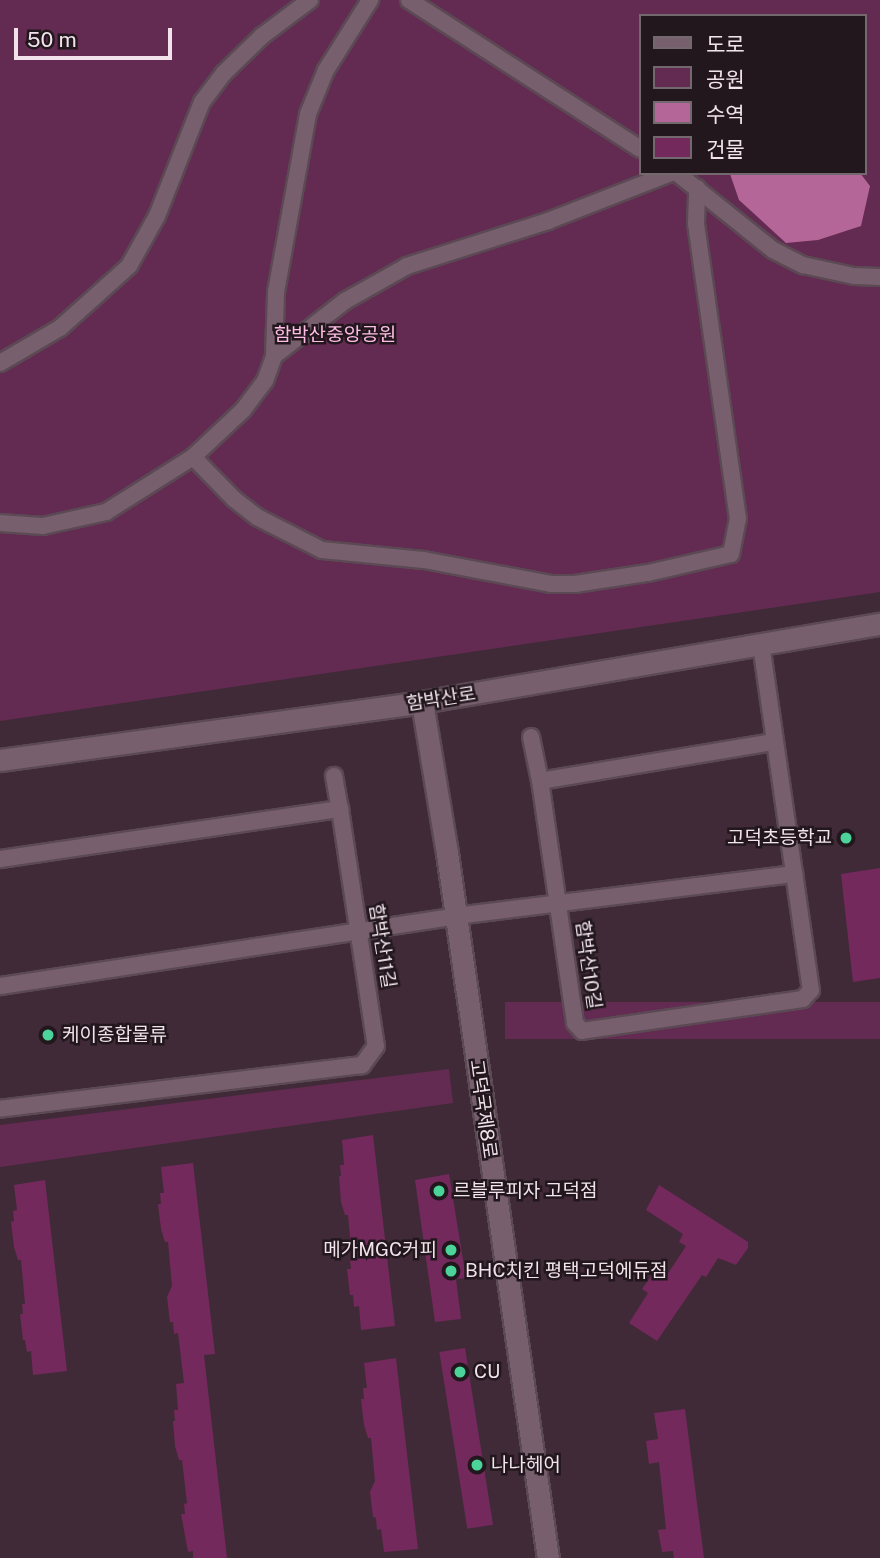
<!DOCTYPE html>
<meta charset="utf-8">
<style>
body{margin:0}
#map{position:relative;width:880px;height:1558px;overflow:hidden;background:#402a38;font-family:"Public Sans","Noto Sans KR",sans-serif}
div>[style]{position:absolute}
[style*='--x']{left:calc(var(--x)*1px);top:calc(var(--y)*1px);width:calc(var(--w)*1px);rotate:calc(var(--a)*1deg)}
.green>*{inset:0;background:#632b51;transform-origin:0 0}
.water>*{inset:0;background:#b56699}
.building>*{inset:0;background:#73295c;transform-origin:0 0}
.roads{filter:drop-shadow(2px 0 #5b4954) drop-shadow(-2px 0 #5b4954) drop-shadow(0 2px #5b4954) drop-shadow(0 -2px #5b4954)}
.minor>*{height:16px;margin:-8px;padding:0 8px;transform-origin:8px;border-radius:8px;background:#785f6e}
.tertiary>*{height:21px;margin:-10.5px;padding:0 10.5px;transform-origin:10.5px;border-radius:10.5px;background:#785f6e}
.dots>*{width:19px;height:19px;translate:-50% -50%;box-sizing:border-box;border:4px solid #21171d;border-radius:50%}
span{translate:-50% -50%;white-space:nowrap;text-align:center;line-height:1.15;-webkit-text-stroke:5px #21171d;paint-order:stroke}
.park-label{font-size:19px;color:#febde5}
.street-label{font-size:19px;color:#f1e2eb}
.poi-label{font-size:19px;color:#f1e2eb}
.right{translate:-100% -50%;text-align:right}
.left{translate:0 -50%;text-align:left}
.legend{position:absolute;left:639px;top:14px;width:228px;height:161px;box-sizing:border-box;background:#21171d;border:2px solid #74686f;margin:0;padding:9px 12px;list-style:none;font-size:21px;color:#f1e2eb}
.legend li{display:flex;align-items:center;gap:14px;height:35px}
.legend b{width:35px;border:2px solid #74686f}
.scale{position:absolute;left:14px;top:28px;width:158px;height:32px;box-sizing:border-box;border:4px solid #f1e2eb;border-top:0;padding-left:9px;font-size:21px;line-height:24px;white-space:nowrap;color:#f1e2eb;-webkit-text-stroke:5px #21171d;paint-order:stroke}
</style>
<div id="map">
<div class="green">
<i style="clip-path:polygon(evenodd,0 0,880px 0,880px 592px,0 721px,0 0,640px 16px,864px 16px,864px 173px,640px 173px,640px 16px)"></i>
<i style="left:880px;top:1002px;width:37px;height:375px;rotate:90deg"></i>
<i style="clip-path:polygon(449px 1069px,453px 1103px,0 1167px,0 1125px)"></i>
</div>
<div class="water">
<i style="clip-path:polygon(860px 173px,870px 186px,861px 226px,818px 240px,786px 243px,739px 200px,730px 174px)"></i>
</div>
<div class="building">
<i style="clip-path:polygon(880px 868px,880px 978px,853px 982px,841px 874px)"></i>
<i style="clip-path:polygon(373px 1135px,395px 1326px,361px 1330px,359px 1306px,354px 1307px,353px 1295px,350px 1295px,347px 1269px,351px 1269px,350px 1260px,352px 1259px,348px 1215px,345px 1215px,341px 1202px,339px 1176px,341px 1176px,340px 1165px,344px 1165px,342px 1140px)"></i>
<i style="clip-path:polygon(193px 1163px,215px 1354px,204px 1355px,227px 1558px,193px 1558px,193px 1551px,188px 1552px,181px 1514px,185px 1514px,184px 1504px,187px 1503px,182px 1460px,179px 1460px,175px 1446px,173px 1421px,175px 1421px,174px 1410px,178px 1410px,176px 1384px,184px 1383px,178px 1333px,174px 1334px,173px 1322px,170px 1322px,167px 1297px,172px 1286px,168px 1242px,165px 1242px,161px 1229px,158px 1204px,161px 1204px,160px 1193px,164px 1193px,161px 1167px)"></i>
<i style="clip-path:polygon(449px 1174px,466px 1278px,456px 1279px,461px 1319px,435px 1322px,415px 1180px)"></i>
<i style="clip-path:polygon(45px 1180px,67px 1371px,33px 1375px,31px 1351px,27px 1352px,25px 1340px,23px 1340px,20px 1314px,23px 1314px,22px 1304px,25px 1304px,21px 1260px,18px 1260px,14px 1247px,11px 1222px,14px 1221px,13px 1211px,17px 1210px,14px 1185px)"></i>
<i style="clip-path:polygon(659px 1185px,748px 1242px,748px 1248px,736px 1265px,718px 1258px,706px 1277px,702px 1275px,657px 1341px,629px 1323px,648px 1293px,642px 1289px,657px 1268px,667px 1275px,686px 1246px,679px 1242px,683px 1234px,646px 1210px)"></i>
<i style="left:465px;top:1348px;width:179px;height:26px;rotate:81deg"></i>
<i style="clip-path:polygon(396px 1358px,418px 1549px,384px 1552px,381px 1529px,377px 1530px,376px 1518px,373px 1517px,370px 1492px,375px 1481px,371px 1438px,368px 1438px,364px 1425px,361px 1399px,364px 1399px,363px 1388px,367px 1388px,364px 1363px)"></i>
<i style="clip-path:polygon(685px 1409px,704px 1558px,674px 1558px,673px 1551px,662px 1552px,658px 1530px,666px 1529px,659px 1462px,649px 1464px,646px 1441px,658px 1439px,654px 1413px)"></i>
</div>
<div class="roads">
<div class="minor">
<i style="--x:409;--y:0;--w:275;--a:32.8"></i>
<i style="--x:677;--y:173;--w:123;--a:38.7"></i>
<i style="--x:773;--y:250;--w:34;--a:27"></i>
<i style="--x:803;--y:265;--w:52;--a:12.2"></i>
<i style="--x:854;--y:276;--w:26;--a:2"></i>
<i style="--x:274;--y:356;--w:90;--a:-37.8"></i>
<i style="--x:345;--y:301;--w:71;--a:-29.4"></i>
<i style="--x:407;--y:266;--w:148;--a:-17.7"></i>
<i style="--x:548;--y:221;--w:132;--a:-21.3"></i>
<i style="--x:0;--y:363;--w:69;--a:-30.3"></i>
<i style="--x:60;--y:328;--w:93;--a:-41.9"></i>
<i style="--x:129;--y:266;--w:57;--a:-60.8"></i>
<i style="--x:157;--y:216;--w:123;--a:-68.5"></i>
<i style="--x:202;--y:102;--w:36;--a:-53"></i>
<i style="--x:224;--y:73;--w:53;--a:-44.2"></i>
<i style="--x:262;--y:36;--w:60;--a:-36.9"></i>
<i style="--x:193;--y:457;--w:59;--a:45.7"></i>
<i style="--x:234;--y:499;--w:29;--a:38"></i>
<i style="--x:257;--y:517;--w:73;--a:26.9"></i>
<i style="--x:322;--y:550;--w:102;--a:5.6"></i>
<i style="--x:424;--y:560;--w:129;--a:10.7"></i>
<i style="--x:551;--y:584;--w:24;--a:0"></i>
<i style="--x:575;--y:584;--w:74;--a:-8.6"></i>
<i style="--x:648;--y:573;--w:85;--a:-12.9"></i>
<i style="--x:731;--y:554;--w:36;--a:-79"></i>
<i style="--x:738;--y:519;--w:299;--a:-98.1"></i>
<i style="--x:696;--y:223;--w:35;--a:-88"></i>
<i style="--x:0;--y:523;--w:43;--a:4"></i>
<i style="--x:43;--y:526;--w:65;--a:-12.5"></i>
<i style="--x:106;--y:512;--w:103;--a:-32.3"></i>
<i style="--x:193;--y:457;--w:69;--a:-43.2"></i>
<i style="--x:243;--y:410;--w:36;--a:-53"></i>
<i style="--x:265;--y:381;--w:27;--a:-70"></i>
<i style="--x:274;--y:356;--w:64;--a:-88.2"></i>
<i style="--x:276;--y:292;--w:181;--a:-79.8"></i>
<i style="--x:308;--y:114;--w:48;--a:-67.8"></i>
<i style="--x:326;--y:70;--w:83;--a:-57.8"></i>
<i style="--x:761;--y:644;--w:350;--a:81.8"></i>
<i style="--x:811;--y:990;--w:12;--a:132"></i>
<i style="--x:803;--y:999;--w:223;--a:171.8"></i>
<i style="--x:582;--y:1031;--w:11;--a:-131"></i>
<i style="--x:575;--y:1023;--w:245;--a:-98.2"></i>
<i style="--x:540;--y:781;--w:237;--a:-9.5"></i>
<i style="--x:531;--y:737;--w:45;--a:78.4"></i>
<i style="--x:334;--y:776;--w:34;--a:80"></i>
<i style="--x:0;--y:859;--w:344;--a:-8.4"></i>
<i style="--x:340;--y:809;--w:240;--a:81.4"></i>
<i style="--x:376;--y:1046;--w:24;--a:126"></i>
<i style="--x:362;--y:1065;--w:365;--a:173.1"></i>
<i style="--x:0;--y:986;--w:461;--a:-8.7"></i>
<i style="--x:456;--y:916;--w:341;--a:-7.1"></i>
</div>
<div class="tertiary">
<i style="--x:422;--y:702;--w:153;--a:80.6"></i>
<i style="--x:447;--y:853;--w:712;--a:81.85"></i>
<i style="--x:0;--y:760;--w:426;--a:-7.8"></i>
<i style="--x:422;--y:702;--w:465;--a:-9.7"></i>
</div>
</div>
<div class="dots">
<i style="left:846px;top:838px;background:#4cd39a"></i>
<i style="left:48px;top:1035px;background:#4cd39a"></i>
<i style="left:439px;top:1191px;background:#4cd39a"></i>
<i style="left:451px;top:1250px;background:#4cd39a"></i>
<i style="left:451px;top:1271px;background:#4cd39a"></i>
<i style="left:460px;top:1372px;background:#4cd39a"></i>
<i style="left:477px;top:1465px;background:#4cd39a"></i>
</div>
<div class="park-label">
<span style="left:335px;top:335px">함박산중앙공원</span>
</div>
<div class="street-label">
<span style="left:441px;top:699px;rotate:-9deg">함박산로</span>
<span style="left:382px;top:946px;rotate:81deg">함박산11길</span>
<span style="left:588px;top:965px;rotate:82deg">함박산10길</span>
<span style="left:483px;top:1109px;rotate:82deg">고덕국제8로</span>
</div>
<div class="poi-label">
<span class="right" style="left:832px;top:838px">고덕초등학교</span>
<span class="left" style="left:62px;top:1035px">케이종합물류</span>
<span class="left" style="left:453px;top:1191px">르블루피자 고덕점</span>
<span class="right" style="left:437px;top:1250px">메가MGC커피</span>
<span class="left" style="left:465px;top:1271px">BHC치킨 평택고덕에듀점</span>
<span class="left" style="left:474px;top:1372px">CU</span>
<span class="left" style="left:491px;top:1465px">나나헤어</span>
</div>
<ul class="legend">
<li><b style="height:9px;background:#785f6e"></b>도로</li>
<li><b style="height:19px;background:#632b51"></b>공원</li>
<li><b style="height:19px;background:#b56699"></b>수역</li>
<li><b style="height:19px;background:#73295c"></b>건물</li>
</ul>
<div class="scale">50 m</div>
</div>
